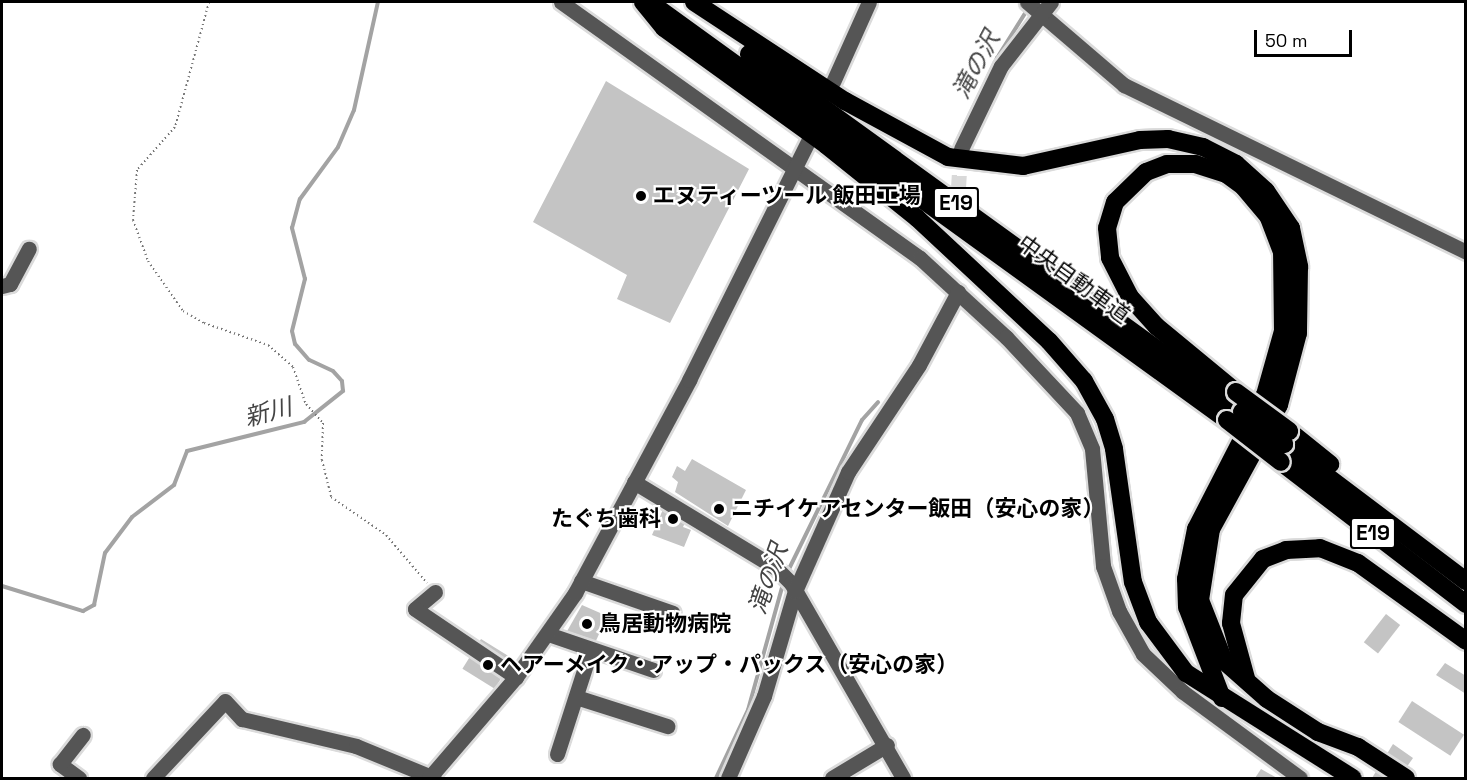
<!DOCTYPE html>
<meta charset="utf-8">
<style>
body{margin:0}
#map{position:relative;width:1467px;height:780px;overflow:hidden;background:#fff;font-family:"Space Grotesk","Noto Sans JP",sans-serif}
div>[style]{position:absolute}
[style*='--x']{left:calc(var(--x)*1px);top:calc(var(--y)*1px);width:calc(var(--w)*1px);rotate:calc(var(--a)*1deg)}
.stream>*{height:4px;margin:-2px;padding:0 2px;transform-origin:2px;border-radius:2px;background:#a3a3a3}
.building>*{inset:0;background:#c4c4c4;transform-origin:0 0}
.minor-tunnel>*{height:15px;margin-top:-7.5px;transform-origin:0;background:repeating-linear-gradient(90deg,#d9d9d9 0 15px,transparent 0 23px)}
.path>*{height:2px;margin-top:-1px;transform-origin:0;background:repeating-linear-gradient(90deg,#777 0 1.5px,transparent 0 4.5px)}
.roads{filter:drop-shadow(2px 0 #dbdbdb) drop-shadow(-2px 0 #dbdbdb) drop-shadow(0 2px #dbdbdb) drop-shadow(0 -2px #dbdbdb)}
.minor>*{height:15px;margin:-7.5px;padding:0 7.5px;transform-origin:7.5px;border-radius:7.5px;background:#555}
.highway>*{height:18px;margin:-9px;padding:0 9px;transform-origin:9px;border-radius:9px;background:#000}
.bridges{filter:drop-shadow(2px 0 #dbdbdb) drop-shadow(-2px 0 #dbdbdb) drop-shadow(0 2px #dbdbdb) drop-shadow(0 -2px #dbdbdb)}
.highway-bridge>*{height:18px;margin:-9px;padding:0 9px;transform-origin:9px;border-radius:9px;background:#000}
.dots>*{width:16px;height:16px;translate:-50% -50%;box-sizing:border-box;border:3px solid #fff;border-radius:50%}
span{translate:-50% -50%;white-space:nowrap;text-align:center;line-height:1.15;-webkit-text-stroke:4.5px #fff;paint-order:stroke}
.shield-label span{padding:2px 4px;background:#fff;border:2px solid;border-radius:4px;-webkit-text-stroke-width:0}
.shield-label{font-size:21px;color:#000;font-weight:700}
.poi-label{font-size:22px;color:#000;font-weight:700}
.left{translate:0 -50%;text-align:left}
.right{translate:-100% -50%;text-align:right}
.street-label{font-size:22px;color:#000}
.water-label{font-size:24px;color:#444;font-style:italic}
.frame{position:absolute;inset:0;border:3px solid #000;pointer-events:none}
.scale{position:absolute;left:1254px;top:30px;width:98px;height:27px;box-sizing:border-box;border:3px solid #000;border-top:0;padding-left:8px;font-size:18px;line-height:21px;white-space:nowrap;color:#000;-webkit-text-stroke:4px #fff;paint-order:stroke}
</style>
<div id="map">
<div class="stream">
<i style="--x:957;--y:141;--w:92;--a:-64.3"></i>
<i style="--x:997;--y:58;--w:60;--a:-57.9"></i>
<i style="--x:787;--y:573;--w:170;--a:-63.9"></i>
<i style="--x:862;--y:420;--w:24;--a:-48"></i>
<i style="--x:2;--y:586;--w:85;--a:17.2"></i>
<i style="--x:83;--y:611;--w:13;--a:-29"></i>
<i style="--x:94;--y:605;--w:53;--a:-78.1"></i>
<i style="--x:105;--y:553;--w:45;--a:-53.1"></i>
<i style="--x:132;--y:517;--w:53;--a:-37.3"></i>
<i style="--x:174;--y:485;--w:36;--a:-69"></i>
<i style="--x:187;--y:451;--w:121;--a:-13.9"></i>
<i style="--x:304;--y:422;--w:50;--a:-38.5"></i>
<i style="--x:343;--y:391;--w:10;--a:-96"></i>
<i style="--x:342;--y:381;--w:13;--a:-132"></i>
<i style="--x:333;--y:371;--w:26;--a:-155"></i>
<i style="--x:309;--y:360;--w:21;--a:-131"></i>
<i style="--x:295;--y:344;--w:13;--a:-103"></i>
<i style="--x:292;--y:331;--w:54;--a:-76"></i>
<i style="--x:305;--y:279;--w:53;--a:-104.3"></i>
<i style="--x:292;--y:228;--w:30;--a:-75"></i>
<i style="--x:300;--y:199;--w:64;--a:-53.8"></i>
<i style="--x:338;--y:147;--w:40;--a:-66.6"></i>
<i style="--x:354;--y:110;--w:111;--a:-77.5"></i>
<i style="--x:716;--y:778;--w:75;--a:-64.8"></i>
<i style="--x:748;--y:710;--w:135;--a:-74.5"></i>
</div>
<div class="building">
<i style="clip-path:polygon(606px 81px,749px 169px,670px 323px,617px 299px,627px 275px,533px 222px)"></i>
<i style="clip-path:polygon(692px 459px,746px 490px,728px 526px,675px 492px,678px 482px,672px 477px,677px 466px,685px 471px)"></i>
<i style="clip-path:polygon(667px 500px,690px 512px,683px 527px,691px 530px,684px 547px,652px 535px)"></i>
<i style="clip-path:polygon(582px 605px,607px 616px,595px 643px,566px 633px)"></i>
<i style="left:1386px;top:614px;width:18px;height:36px;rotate:38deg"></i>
<i style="left:481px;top:639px;width:38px;height:35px;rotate:32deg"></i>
<i style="clip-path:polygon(1445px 663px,1466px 676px,1466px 694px,1436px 675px)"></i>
<i style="left:1412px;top:701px;width:62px;height:25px;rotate:33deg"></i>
<i style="clip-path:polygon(1393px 744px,1413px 758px,1399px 778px,1372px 778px)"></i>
<i style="clip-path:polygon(1261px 769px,1277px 778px,1255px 778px)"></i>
</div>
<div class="minor-tunnel">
<i style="--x:954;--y:259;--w:110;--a:-86.4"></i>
</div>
<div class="path">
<i style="--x:209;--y:2;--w:130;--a:105.2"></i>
<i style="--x:175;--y:127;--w:57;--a:131.5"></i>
<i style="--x:137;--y:170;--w:50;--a:94.6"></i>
<i style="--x:133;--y:220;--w:44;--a:69.9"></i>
<i style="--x:148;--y:261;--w:61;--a:55"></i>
<i style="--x:183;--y:311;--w:24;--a:30"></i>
<i style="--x:204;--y:323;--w:68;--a:19"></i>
<i style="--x:268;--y:345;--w:33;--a:41"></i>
<i style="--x:293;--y:367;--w:39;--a:71"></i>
<i style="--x:306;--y:404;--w:25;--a:48"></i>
<i style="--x:323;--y:423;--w:37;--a:92"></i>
<i style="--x:322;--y:460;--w:38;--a:76"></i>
<i style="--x:331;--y:497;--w:67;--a:34.6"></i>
<i style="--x:386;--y:535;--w:63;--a:49.5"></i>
</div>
<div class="roads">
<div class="minor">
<i style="--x:561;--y:2;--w:441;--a:35.5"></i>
<i style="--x:920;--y:258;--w:117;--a:42.6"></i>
<i style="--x:1006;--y:337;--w:104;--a:46.9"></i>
<i style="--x:1077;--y:413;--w:39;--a:67"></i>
<i style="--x:1092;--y:449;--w:118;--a:84.6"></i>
<i style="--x:1103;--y:566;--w:48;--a:70.4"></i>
<i style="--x:1119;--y:611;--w:49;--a:60.8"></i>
<i style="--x:1143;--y:654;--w:55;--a:43.5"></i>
<i style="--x:1183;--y:692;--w:145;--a:36.3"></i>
<i style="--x:1027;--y:2;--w:128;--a:40.6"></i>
<i style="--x:1124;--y:85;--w:381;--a:26"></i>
<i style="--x:833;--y:82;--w:88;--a:-65.8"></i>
<i style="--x:961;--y:149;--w:92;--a:-64.3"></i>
<i style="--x:1001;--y:66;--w:81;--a:-52"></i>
<i style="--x:2;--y:286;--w:8;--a:-14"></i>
<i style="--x:10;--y:284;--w:40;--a:-62"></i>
<i style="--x:634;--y:482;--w:166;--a:31.2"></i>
<i style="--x:776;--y:568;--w:21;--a:45"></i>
<i style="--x:791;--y:583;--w:225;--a:60.1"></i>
<i style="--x:581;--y:581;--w:97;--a:19.2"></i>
<i style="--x:435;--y:592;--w:26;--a:140"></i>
<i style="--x:415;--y:609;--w:122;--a:34"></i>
<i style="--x:548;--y:634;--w:111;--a:18.9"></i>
<i style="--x:576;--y:697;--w:96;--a:17.7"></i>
<i style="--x:557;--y:754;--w:110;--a:-72.1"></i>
<i style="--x:79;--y:778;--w:24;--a:-144"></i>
<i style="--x:60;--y:764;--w:37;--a:-52"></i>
<i style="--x:153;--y:778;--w:105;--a:-46.9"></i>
<i style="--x:225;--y:701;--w:25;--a:47"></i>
<i style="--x:242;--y:719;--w:117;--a:13.3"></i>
<i style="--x:356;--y:746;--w:84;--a:22.3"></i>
<i style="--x:429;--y:778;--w:133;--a:-49.3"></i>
<i style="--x:516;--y:677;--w:103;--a:-54.9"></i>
<i style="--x:575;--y:593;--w:242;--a:-61.8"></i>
<i style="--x:689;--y:380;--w:267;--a:-63.5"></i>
<i style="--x:728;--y:778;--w:90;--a:-66.3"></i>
<i style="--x:764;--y:696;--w:109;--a:-73.6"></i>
<i style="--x:795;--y:591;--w:130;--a:-66"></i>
<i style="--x:848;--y:472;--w:128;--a:-56.4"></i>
<i style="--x:919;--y:365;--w:83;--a:-61.9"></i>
<i style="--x:832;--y:778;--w:64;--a:-31"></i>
</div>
<div class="highway">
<i style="--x:643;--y:2;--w:33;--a:51"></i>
<i style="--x:664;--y:28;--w:200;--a:35.8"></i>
<i style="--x:826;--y:145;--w:117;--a:38.7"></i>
<i style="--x:917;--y:218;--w:180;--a:43"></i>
<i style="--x:1049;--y:341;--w:53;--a:48.8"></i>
<i style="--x:1084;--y:381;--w:43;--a:61.1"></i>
<i style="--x:1105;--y:419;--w:31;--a:73"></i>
<i style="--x:1114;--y:449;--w:134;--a:81.9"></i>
<i style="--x:1133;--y:582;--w:43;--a:69.4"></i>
<i style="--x:1148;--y:622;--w:64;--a:53.3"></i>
<i style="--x:1186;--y:673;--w:197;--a:32.2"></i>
<i style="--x:694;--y:2;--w:181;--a:33.3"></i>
<i style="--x:845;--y:101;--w:117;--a:28.5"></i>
<i style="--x:948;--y:157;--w:76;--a:6.8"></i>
<i style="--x:1023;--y:166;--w:120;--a:-12.5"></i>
<i style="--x:1140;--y:140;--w:28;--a:-2"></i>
<i style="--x:1168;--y:139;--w:36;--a:13"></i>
<i style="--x:1203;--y:147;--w:37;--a:27"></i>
<i style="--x:1236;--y:164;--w:40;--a:42"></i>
<i style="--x:1266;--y:191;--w:45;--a:56"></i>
<i style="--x:1291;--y:228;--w:40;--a:78"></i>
<i style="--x:1299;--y:267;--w:66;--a:90.9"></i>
<i style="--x:1298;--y:333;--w:74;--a:104.8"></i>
<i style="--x:1279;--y:405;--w:141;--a:118.7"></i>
<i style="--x:1211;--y:529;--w:72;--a:98.8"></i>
<i style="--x:1200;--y:600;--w:66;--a:68.5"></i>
<i style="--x:1224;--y:661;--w:57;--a:41.5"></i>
<i style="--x:1267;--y:699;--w:61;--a:32.9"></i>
<i style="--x:1318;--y:732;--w:43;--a:20.6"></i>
<i style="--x:1358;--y:747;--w:57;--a:32.9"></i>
<i style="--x:659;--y:9;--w:701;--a:35.89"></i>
<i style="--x:749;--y:54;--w:599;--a:35.89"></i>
<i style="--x:1289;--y:431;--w:53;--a:38.8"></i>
<i style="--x:1284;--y:444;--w:228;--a:37"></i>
<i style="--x:1281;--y:462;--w:233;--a:37.5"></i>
<i style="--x:1246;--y:678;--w:57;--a:-105.3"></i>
<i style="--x:1231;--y:623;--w:28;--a:-84"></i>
<i style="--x:1234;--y:595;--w:46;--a:-51.1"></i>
<i style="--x:1263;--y:559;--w:25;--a:-21"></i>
<i style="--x:1286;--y:550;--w:34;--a:-3"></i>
<i style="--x:1320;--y:548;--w:41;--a:21.5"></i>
<i style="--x:1358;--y:563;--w:133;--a:35.8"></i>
<i style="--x:1222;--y:698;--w:97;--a:-111"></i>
<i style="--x:1187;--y:607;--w:28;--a:-92"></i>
<i style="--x:1186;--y:579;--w:51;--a:-78.7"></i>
<i style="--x:1196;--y:529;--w:151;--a:-62.8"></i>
<i style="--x:1265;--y:395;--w:66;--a:-74.3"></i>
<i style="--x:1283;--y:331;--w:79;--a:-90.7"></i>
<i style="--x:1282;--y:252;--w:39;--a:-111"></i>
<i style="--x:1268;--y:216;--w:38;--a:-130"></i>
<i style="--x:1244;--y:187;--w:22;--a:-144"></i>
<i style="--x:1226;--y:174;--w:32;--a:-162"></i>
<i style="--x:1196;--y:164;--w:29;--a:180"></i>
<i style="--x:1167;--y:164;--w:22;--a:159"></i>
<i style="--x:1146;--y:172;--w:43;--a:135.9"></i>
<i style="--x:1115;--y:202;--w:27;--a:107"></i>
<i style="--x:1107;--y:228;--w:30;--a:84"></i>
<i style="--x:1110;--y:258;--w:44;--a:62.9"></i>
<i style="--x:1130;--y:297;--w:39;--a:48"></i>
<i style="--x:1156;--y:326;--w:104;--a:39.5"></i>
</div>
</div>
<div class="bridges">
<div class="highway-bridge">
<i style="--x:1236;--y:392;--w:66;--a:36.3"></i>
<i style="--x:1242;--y:412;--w:53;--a:37.3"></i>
<i style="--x:1227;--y:420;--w:68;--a:37.9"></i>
</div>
</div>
<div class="dots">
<i style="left:641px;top:196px;background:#000"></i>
<i style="left:719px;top:509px;background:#000"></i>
<i style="left:673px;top:519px;background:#000"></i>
<i style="left:587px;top:624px;background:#000"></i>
<i style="left:488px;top:665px;background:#000"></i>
</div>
<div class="shield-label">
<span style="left:956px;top:203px">E19</span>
<span style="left:1373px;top:533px">E19</span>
</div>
<div class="poi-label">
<span class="left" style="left:653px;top:196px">エヌティーツール 飯田工場</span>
<span class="left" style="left:731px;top:509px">ニチイケアセンター飯田（安心の家）</span>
<span class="right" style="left:661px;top:519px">たぐち歯科</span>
<span class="left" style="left:599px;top:624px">鳥居動物病院</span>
<span class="left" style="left:500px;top:665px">ヘアーメイク・アップ・パックス（安心の家）</span>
</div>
<div class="street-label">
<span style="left:1074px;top:279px;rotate:36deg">中央自動車道</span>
</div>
<div class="water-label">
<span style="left:976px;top:65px;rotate:-62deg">滝の沢</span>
<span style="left:268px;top:412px;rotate:-15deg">新川</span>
<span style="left:768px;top:579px;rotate:-71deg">滝の沢</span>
</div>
<div class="frame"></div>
<div class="scale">50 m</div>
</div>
